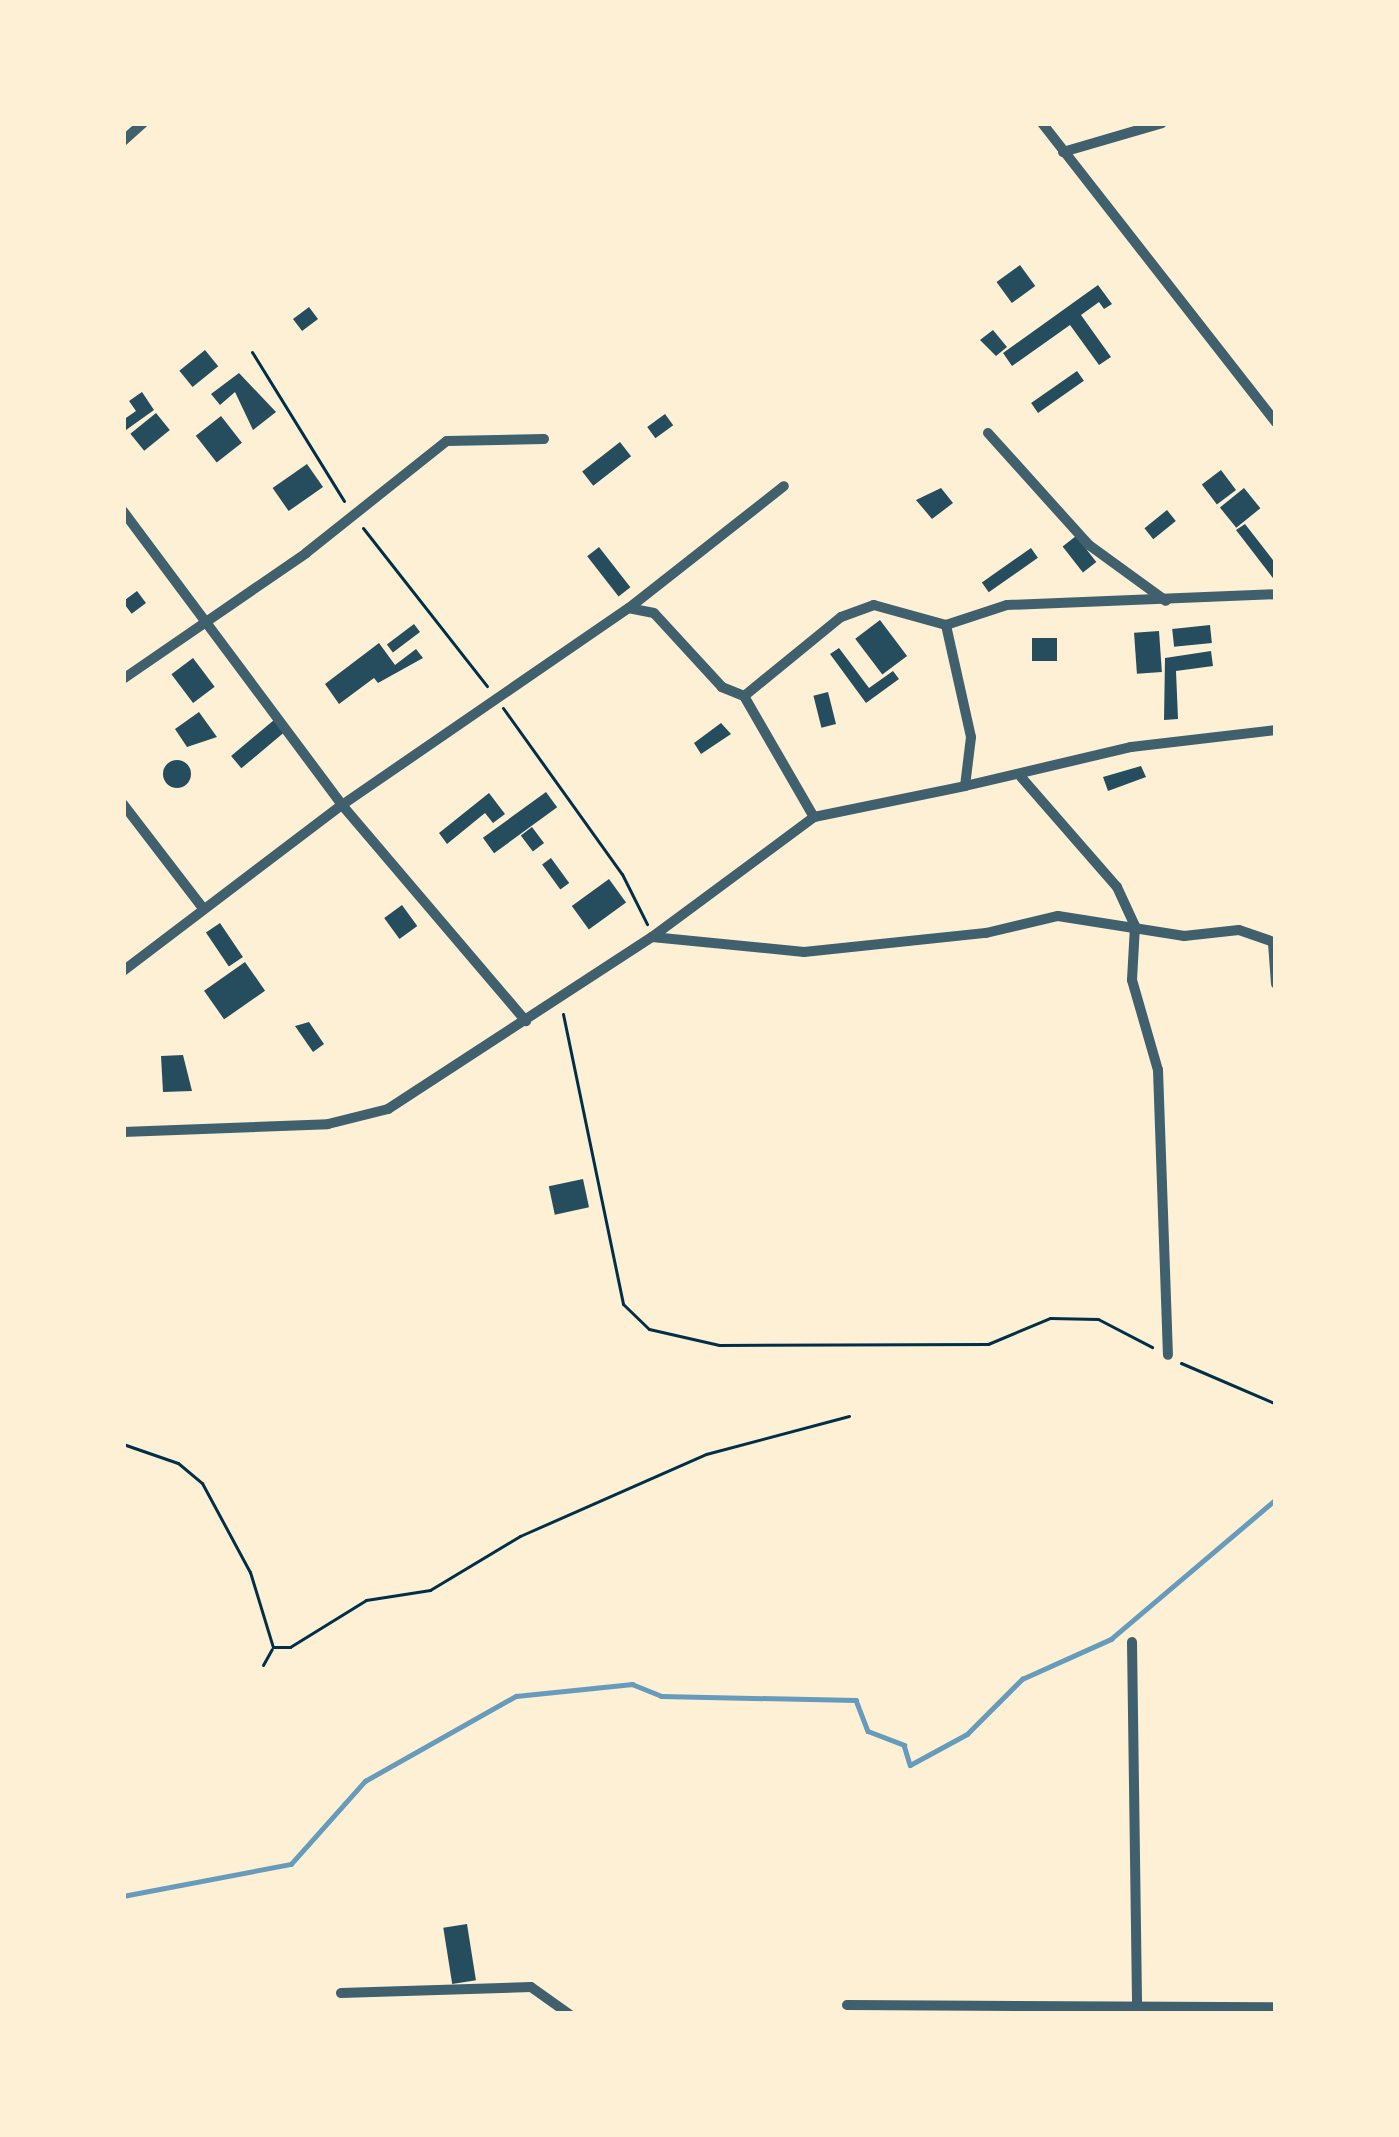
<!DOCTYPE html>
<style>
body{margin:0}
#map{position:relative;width:1399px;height:2137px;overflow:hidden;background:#fdf0d5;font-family:"Golos Text",sans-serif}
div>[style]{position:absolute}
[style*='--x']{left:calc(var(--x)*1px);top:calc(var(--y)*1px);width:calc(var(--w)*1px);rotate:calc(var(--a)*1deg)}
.stream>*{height:4.5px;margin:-2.25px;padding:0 2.25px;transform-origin:2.25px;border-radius:2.25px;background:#669bbc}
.building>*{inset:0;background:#264d5e;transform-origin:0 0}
.round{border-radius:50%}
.path>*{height:3px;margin:-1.5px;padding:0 1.5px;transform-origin:1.5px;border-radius:1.5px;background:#003049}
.minor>*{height:10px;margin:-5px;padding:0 5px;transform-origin:5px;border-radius:5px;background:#3f606c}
span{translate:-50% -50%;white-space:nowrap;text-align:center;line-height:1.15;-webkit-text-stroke:12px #fdf0d5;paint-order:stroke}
.frame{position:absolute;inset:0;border:126px solid #fdf0d5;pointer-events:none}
</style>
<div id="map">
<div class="stream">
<i style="--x:123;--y:1896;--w:171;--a:-10.8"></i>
<i style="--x:291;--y:1864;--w:111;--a:-48.3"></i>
<i style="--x:365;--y:1781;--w:173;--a:-29.4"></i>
<i style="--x:516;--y:1696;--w:117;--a:-5.9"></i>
<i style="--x:632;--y:1684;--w:31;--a:22"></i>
<i style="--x:661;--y:1696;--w:195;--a:1.2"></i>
<i style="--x:856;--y:1700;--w:33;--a:69"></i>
<i style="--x:868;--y:1731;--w:39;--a:21"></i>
<i style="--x:904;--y:1745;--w:21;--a:73"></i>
<i style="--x:910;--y:1765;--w:65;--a:-28.5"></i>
<i style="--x:967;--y:1734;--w:78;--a:-45"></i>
<i style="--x:1022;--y:1679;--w:98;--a:-24.2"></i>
<i style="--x:1111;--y:1639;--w:216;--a:-40.3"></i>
</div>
<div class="building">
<i style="left:1020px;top:265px;width:26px;height:29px;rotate:54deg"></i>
<i style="clip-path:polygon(1098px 285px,1112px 304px,1104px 309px,1099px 302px,1081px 315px,1111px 357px,1099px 365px,1070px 325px,1012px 366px,1003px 353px)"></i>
<i style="left:309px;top:307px;width:15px;height:20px;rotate:53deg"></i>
<i style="clip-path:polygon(993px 330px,1007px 347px,996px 356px,980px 340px)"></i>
<i style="left:205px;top:350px;width:21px;height:33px;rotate:51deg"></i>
<i style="left:1077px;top:371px;width:12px;height:56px;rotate:55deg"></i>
<i style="clip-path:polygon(239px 373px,276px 412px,253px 430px,235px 392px,220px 405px,211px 394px)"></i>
<i style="clip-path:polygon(142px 392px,154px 410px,126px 430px,123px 420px,136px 411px,129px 401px)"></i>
<i style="left:156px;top:413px;width:22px;height:33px;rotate:51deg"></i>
<i style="left:665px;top:414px;width:14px;height:22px;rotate:54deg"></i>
<i style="left:221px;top:416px;width:34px;height:32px;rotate:52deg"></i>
<i style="left:620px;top:442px;width:18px;height:48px;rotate:52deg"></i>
<i style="left:307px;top:464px;width:28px;height:42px;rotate:55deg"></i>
<i style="left:1221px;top:470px;width:25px;height:24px;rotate:53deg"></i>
<i style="clip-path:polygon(941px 488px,953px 503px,932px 519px,916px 500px)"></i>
<i style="left:1244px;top:488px;width:26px;height:31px;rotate:51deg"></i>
<i style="left:1167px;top:510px;width:14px;height:29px;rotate:51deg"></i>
<i style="clip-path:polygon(1245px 524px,1276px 564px,1276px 582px,1236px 530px)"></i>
<i style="left:1076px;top:536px;width:33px;height:17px;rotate:52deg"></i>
<i style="left:599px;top:547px;width:51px;height:15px;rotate:52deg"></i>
<i style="left:1031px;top:548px;width:12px;height:60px;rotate:55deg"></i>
<i style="left:137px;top:591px;width:15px;height:18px;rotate:53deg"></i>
<i style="left:880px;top:620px;width:45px;height:31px;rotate:53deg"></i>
<i style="left:414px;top:624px;width:10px;height:34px;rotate:53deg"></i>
<i style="left:1210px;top:625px;width:18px;height:38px;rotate:84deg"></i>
<i style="left:1159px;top:631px;width:41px;height:25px;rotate:86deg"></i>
<i style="left:1057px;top:638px;width:23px;height:25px;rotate:90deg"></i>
<i style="clip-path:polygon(379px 643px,395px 665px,416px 649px,423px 658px,378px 683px,374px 678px,339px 704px,325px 684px)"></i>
<i style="clip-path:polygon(839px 648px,869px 688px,893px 671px,899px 679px,866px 703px,830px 654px)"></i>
<i style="clip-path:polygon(1211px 651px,1213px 666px,1176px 671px,1178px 719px,1164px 720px,1165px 658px)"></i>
<i style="left:193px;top:658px;width:36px;height:27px;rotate:53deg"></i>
<i style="left:828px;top:692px;width:33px;height:15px;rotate:76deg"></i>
<i style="clip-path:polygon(199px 712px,217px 737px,187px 747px,175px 729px)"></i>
<i style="left:274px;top:720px;width:16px;height:56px;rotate:50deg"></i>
<i style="clip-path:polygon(721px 723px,731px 734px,701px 754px,694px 743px)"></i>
<i class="round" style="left:163px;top:760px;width:28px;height:28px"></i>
<i style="clip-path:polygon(1141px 766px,1146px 777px,1108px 791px,1103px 777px)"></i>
<i style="left:546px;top:792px;width:19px;height:78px;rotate:54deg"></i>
<i style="clip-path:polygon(489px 793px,505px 814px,493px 823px,485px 813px,447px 844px,439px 833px)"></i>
<i style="left:532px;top:827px;width:20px;height:14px;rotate:53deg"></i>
<i style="left:551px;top:858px;width:31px;height:11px;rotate:54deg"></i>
<i style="left:609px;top:879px;width:29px;height:46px;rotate:54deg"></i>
<i style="left:402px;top:905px;width:26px;height:22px;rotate:54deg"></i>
<i style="left:220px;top:923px;width:41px;height:17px;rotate:56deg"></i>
<i style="left:245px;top:962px;width:35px;height:50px;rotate:55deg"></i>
<i style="clip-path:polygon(309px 1022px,324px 1044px,313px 1052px,295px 1026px)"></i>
<i style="clip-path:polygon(183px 1055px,192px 1091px,163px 1092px,161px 1056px)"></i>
<i style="left:583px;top:1179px;width:29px;height:35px;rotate:78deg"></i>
<i style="left:467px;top:1924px;width:57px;height:24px;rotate:81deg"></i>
</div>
<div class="path">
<i style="--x:252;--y:352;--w:175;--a:58.3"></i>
<i style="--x:363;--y:528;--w:201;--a:51.9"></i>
<i style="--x:503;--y:708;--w:204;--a:54.4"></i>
<i style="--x:622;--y:874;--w:56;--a:63.4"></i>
<i style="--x:563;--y:1014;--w:296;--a:78.3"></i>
<i style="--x:623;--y:1304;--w:36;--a:44"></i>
<i style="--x:649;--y:1329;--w:72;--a:12.9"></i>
<i style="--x:719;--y:1345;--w:269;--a:-0.2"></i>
<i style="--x:988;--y:1344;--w:67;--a:-22.8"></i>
<i style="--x:1050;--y:1318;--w:48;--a:1.2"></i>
<i style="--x:1098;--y:1319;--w:61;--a:27.4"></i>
<i style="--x:1181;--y:1363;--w:103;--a:23.3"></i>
<i style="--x:123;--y:1444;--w:58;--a:19.1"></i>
<i style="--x:178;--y:1463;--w:31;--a:40"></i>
<i style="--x:202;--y:1483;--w:101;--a:61.7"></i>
<i style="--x:250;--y:1572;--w:78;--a:73"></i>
<i style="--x:273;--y:1647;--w:17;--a:0"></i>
<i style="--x:290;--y:1647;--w:89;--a:-31.7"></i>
<i style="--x:366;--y:1600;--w:65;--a:-8.9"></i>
<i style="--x:430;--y:1590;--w:105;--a:-31"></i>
<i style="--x:520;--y:1536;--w:203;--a:-23.8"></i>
<i style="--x:706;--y:1454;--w:148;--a:-14.9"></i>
<i style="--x:263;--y:1665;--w:18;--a:-61"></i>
</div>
<div class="minor">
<i style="--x:1042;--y:123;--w:380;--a:52"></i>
<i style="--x:123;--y:141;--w:27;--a:-42"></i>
<i style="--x:1063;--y:152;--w:103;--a:-16.3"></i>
<i style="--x:988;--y:433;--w:151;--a:48"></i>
<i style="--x:1089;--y:545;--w:95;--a:36"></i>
<i style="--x:123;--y:511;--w:367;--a:53.3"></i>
<i style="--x:342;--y:805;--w:284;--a:49.6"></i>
<i style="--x:946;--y:625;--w:64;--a:-18.2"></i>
<i style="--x:1007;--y:605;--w:269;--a:-2.3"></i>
<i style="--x:123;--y:679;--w:222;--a:-34.5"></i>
<i style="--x:306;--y:553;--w:180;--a:-38.5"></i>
<i style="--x:447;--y:441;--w:97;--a:-1.2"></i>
<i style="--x:744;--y:696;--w:140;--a:60"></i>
<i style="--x:1021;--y:777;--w:146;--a:48.9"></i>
<i style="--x:1117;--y:887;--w:43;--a:65.2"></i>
<i style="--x:1135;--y:926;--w:54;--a:93.2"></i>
<i style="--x:1132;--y:980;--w:94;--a:73.9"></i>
<i style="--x:1158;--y:1070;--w:285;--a:88"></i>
<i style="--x:965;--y:786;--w:171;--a:-13.2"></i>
<i style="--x:1131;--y:747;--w:146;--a:-6.7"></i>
<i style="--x:123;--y:804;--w:130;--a:52.5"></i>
<i style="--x:652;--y:937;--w:153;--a:5.6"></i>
<i style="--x:804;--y:952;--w:183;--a:-6"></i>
<i style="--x:986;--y:933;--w:74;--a:-13.3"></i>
<i style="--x:1058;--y:916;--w:128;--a:9"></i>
<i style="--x:1184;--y:936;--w:55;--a:-6.2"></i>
<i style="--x:1239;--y:930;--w:39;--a:19"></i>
<i style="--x:1273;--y:943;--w:41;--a:85.8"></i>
<i style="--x:123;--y:971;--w:275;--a:-37.2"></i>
<i style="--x:342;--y:805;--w:348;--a:-34.5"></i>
<i style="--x:629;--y:608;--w:197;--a:-38.2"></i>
<i style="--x:123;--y:1132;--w:205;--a:-2.2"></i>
<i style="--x:328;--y:1124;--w:62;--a:-14"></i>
<i style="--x:388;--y:1109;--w:315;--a:-33.1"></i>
<i style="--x:652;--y:937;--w:202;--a:-36.5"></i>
<i style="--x:814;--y:817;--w:154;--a:-11.6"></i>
<i style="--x:965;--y:786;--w:49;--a:-83"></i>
<i style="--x:971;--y:737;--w:115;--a:-102.6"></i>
<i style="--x:946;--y:625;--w:75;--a:-164.5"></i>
<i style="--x:874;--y:605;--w:35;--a:160"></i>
<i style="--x:841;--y:617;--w:125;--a:140.8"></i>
<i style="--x:744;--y:696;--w:24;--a:-158"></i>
<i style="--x:722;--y:687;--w:100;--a:-132.6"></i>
<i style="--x:654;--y:613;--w:25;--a:-169"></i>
<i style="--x:1132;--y:1642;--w:372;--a:89.2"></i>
<i style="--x:341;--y:1993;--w:190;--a:-1.8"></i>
<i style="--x:531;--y:1987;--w:47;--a:35.4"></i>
<i style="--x:847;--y:2005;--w:429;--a:0.3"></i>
</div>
<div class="frame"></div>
</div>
